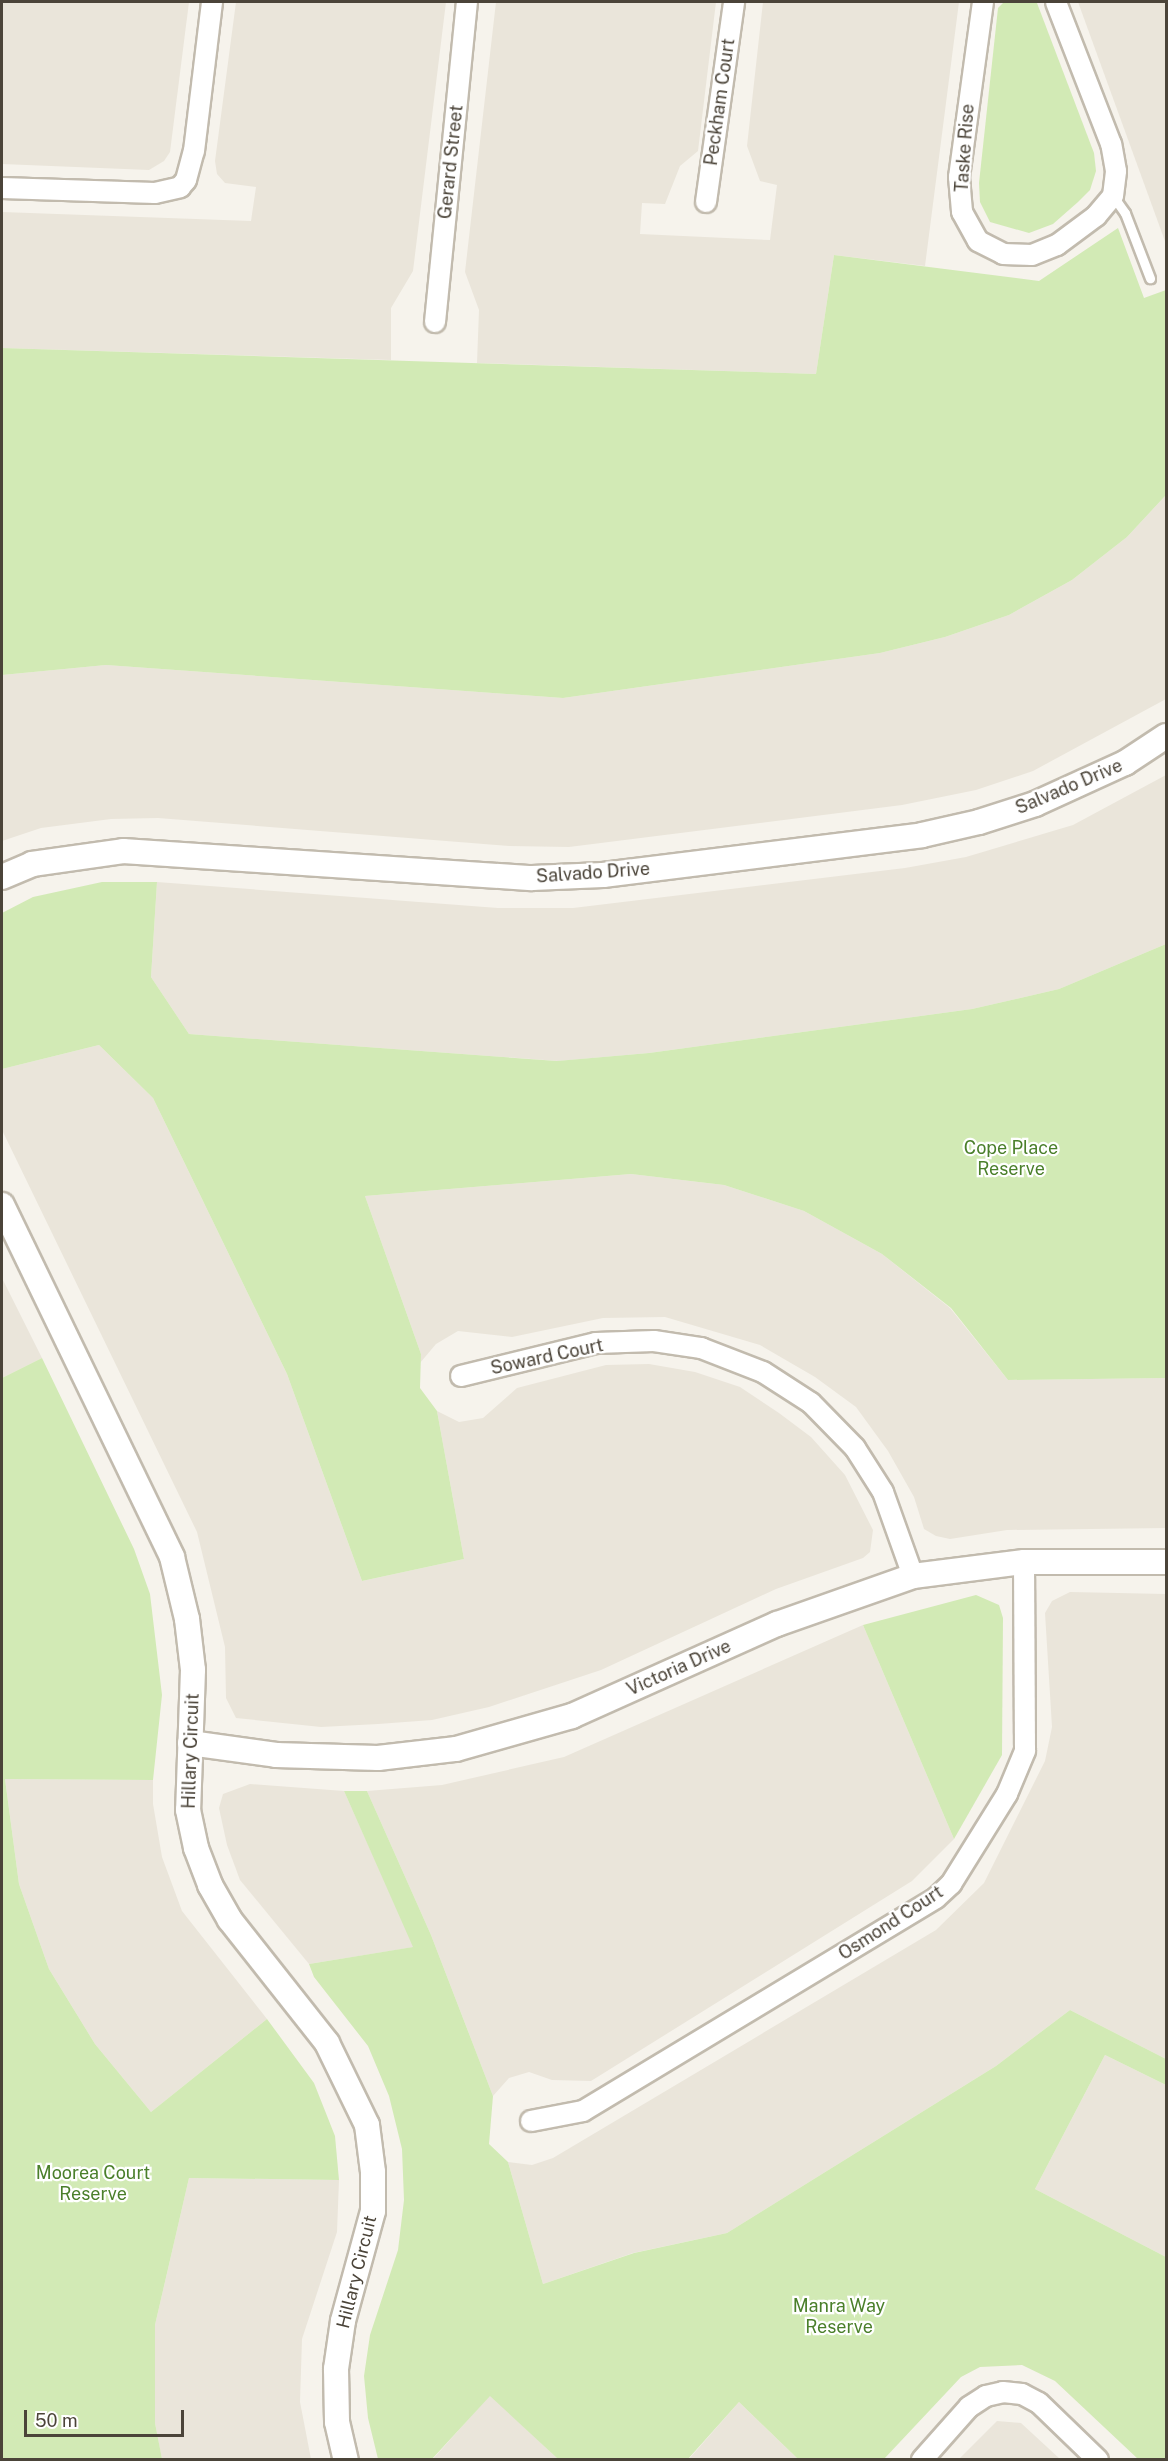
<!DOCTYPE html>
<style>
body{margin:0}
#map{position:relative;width:1168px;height:2461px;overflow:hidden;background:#f6f3ec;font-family:"Public Sans",sans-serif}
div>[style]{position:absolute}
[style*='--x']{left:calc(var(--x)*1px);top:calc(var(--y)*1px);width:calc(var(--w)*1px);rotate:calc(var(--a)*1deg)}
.residential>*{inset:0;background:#eae5da}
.green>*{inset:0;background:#d2eab5}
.roads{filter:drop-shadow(2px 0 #c2bbae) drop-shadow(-2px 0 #c2bbae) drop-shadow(0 2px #c2bbae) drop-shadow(0 -2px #c2bbae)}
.service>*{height:9px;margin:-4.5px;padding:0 4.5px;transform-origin:4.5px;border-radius:4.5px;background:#fff}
.minor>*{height:20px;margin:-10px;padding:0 10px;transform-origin:10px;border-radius:10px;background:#fff}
.tertiary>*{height:24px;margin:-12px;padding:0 12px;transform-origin:12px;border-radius:12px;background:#fff}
span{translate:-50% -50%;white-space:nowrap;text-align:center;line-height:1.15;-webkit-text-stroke:4.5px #fff;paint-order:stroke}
.street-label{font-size:18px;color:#4b4439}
.park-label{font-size:18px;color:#4a7f2a}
.frame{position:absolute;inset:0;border:3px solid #4b4439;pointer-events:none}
.scale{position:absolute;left:24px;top:2410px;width:160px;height:27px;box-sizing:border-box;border:3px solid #4b4439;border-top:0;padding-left:8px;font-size:18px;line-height:21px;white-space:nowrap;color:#4b4439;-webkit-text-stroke:4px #fff;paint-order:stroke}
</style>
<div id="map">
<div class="residential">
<i style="clip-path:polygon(2px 2px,189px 2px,170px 152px,164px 161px,149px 170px,2px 164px)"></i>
<i style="clip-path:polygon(236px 2px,446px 2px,413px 271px,391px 308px,391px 360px,2px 348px,2px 212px,251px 221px,256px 187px,225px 183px,217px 174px,215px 161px)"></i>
<i style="clip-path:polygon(496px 2px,716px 2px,698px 151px,680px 166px,665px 204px,642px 203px,640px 234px,770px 240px,777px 185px,760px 181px,747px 146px,763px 2px,959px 2px,925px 266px,834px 255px,816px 374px,477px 363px,479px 310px,465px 272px)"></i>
<i style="clip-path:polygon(1078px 2px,1166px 2px,1166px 244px)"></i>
<i style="clip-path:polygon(1166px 495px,1166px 699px,1033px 771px,976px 790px,902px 805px,569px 847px,509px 846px,158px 818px,111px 819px,41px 828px,2px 841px,2px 675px,106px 665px,563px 698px,880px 653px,945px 637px,1009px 615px,1072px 580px,1127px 537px)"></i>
<i style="clip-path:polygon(1166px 775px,1166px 944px,1059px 989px,972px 1009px,649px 1053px,558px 1061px,189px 1034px,151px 977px,157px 882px,498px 908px,573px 908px,905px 868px,966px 857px,1073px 825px)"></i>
<i style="clip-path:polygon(99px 1045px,153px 1098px,287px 1374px,362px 1581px,464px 1559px,437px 1411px,459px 1422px,483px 1418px,517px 1388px,606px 1365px,649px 1364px,695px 1372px,740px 1387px,779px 1413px,811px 1437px,845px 1475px,873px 1530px,870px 1552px,863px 1558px,776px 1589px,601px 1670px,489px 1707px,432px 1720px,378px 1724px,321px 1727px,236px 1718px,226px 1698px,225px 1647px,197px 1532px,2px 1130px,2px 1069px)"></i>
<i style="clip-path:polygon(631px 1174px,724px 1185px,804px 1211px,882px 1254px,950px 1308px,1008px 1380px,1166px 1378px,1166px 1528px,1007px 1530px,950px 1539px,936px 1536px,924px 1529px,914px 1497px,888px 1451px,856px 1407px,815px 1377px,760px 1345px,665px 1317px,603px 1318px,512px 1337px,458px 1331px,436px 1344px,420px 1363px,421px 1354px,365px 1196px)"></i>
<i style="clip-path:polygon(2px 1278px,42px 1358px,2px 1378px)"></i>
<i style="clip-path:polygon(1070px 1592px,1166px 1594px,1166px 2059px,1070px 2010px,996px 2066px,727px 2233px,633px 2253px,543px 2284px,508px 2162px,532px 2165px,553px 2158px,936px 1930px,984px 1883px,1045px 1761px,1052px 1727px,1045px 1613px,1052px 1601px)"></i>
<i style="clip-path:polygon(863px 1625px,954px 1839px,912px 1881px,591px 2081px,552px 2080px,529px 2072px,509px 2078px,493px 2096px,431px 1935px,367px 1791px,442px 1785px,564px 1757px)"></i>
<i style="clip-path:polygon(5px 1779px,153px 1780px,153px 1804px,162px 1857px,182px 1911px,267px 2019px,151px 2112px,95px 2044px,49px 1969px,19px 1884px)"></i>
<i style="clip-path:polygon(250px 1784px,344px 1791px,414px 1947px,309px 1964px,240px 1880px,227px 1845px,219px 1808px,223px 1794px)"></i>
<i style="clip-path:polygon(1105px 2055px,1166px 2085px,1166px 2257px,1035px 2189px)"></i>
<i style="clip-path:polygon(189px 2178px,339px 2180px,337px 2232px,302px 2339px,300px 2402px,311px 2459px,162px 2460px,155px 2423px,155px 2325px)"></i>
<i style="clip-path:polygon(490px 2395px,558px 2459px,432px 2460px)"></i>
<i style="clip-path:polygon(739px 2402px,798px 2459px,688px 2460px)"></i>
<i style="clip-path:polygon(997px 2421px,1021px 2423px,1060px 2459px,959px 2459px)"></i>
</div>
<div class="green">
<i style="clip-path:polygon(1004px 2px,1037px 3px,1094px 153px,1096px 171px,1090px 190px,1078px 202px,1053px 224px,1029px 233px,990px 222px,980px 202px,979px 183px,998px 8px)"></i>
<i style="clip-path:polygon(1118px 228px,1144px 298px,1166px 290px,1166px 495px,1127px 537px,1072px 580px,1009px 615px,945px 637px,880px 653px,563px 698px,106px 665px,2px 675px,2px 348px,816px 374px,834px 255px,1039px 281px)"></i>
<i style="clip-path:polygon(102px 882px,157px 882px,151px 977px,189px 1034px,557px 1061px,649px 1053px,972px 1009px,1059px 989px,1166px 944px,1166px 1378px,1008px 1380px,951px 1308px,882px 1254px,804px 1211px,724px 1185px,631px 1174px,365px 1196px,421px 1354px,420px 1388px,437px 1411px,464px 1559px,362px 1581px,287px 1374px,153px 1098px,99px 1045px,2px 1069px,2px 913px,33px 897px)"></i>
<i style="clip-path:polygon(42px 1358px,134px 1549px,150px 1594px,162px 1695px,153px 1780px,5px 1779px,19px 1884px,49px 1969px,95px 2044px,151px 2112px,267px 2019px,314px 2083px,335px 2136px,339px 2180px,189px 2178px,155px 2325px,155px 2423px,162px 2459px,2px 2459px,2px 1378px)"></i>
<i style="clip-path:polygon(976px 1595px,999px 1605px,1003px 1618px,1002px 1755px,954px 1839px,863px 1625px)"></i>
<i style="clip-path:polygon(344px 1791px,367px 1791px,431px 1935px,493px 2096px,489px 2144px,508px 2162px,543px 2284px,634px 2253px,727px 2233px,996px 2066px,1070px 2010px,1166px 2059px,1166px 2085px,1105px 2055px,1035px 2189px,1166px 2257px,1166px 2459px,1138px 2459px,1055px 2381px,1022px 2365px,980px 2367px,961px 2377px,884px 2459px,798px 2459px,739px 2402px,688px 2459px,558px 2459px,490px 2396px,432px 2459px,378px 2459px,368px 2418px,364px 2376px,370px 2335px,398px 2250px,404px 2200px,402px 2149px,389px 2096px,368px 2046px,314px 1977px,309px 1964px,413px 1947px)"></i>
</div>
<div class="roads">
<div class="service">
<i style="--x:1113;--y:196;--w:21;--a:55"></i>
<i style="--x:1125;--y:213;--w:70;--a:69"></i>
</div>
<div class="minor">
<i style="--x:983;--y:2;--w:177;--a:97.8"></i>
<i style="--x:959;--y:177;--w:35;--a:85"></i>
<i style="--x:962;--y:212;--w:33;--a:61"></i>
<i style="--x:978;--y:241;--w:28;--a:27"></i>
<i style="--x:1003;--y:254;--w:29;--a:2"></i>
<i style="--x:1032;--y:255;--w:27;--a:-22"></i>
<i style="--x:1057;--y:245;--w:49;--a:-36.6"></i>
<i style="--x:1096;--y:216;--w:26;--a:-50"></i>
<i style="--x:1113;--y:196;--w:25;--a:-83"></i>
<i style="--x:1116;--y:171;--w:27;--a:-100"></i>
<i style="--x:1111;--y:144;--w:152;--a:-111.2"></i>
<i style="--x:2;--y:188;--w:153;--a:1.9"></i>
<i style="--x:155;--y:193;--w:26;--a:-13"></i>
<i style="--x:180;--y:187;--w:9;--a:-49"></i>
<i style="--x:186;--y:180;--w:30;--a:-75"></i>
<i style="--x:194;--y:151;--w:150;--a:-83.1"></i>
<i style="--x:706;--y:202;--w:202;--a:-82"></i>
<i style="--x:435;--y:322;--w:322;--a:-84.3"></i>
<i style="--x:461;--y:1376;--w:139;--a:-13.7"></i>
<i style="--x:596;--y:1343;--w:58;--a:-2"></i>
<i style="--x:654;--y:1341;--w:48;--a:8.5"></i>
<i style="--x:701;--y:1348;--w:66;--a:21.2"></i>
<i style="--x:763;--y:1372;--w:57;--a:32.9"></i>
<i style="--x:811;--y:1403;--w:63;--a:45.6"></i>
<i style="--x:855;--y:1448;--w:52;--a:57.5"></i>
<i style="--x:883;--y:1492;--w:89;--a:70.3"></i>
<i style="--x:531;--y:2121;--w:53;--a:-10.9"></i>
<i style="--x:583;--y:2111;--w:412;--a:-31.1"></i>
<i style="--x:936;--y:1898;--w:21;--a:-43"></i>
<i style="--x:951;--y:1884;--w:106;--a:-58.1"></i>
<i style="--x:1007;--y:1794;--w:47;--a:-67.3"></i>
<i style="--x:1025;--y:1751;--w:189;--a:-90.3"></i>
<i style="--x:922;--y:2460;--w:71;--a:-48.4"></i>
<i style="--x:969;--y:2407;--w:20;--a:-33"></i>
<i style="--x:986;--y:2396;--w:17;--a:-13"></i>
<i style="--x:1003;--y:2392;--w:19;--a:6"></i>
<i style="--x:1022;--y:2394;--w:19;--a:28"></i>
<i style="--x:1039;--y:2403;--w:82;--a:44"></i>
</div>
<div class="tertiary">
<i style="--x:2;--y:877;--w:33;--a:-23"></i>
<i style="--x:32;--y:864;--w:92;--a:-8.1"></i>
<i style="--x:123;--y:851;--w:410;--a:3.8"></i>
<i style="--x:532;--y:878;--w:71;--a:-2.4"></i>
<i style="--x:603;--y:875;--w:321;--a:-7.1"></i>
<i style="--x:922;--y:835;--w:58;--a:-12.8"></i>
<i style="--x:979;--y:822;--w:59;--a:-17.8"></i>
<i style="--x:1035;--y:804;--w:99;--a:-24.5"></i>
<i style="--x:1125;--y:763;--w:49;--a:-33.4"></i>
<i style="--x:2;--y:1205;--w:391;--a:64.2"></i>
<i style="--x:172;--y:1557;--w:64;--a:76.4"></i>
<i style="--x:187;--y:1619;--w:51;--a:83.3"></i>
<i style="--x:193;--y:1670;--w:140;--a:92"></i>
<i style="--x:188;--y:1810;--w:39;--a:78"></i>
<i style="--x:196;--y:1848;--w:40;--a:69"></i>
<i style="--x:210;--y:1885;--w:40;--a:60.3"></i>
<i style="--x:230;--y:1920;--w:157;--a:51.7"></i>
<i style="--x:327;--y:2043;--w:91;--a:64"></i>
<i style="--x:367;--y:2125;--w:47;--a:82.7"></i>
<i style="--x:373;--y:2172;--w:39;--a:90"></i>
<i style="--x:373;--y:2211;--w:114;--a:105.3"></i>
<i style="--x:343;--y:2321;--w:49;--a:98.3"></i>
<i style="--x:336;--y:2369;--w:53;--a:88.9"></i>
<i style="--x:337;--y:2422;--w:39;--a:77"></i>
<i style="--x:190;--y:1743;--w:87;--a:7.9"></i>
<i style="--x:276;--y:1755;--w:102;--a:1.7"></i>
<i style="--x:378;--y:1758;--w:79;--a:-6.6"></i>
<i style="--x:456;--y:1749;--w:121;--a:-15.9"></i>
<i style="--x:572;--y:1716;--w:225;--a:-24.2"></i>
<i style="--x:777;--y:1624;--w:144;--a:-19.4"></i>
<i style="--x:913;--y:1576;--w:112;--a:-7.2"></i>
<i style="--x:1024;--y:1562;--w:142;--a:0"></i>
</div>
</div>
<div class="street-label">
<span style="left:720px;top:102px;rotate:-82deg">Peckham Court</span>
<span style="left:965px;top:148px;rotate:-86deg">Taske Rise</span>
<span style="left:451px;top:162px;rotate:-84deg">Gerard Street</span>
<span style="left:1069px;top:787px;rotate:-23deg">Salvado Drive</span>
<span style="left:593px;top:873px;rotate:-4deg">Salvado Drive</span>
<span style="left:547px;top:1357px;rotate:-12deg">Soward Court</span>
<span style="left:679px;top:1668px;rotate:-24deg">Victoria Drive</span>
<span style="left:191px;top:1751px;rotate:-88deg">Hillary Circuit</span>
<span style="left:891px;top:1923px;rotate:-33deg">Osmond Court</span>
<span style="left:357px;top:2272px;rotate:-76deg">Hillary Circuit</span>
</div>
<div class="park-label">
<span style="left:1011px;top:1159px">Cope Place<br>Reserve</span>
<span style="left:93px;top:2184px">Moorea Court<br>Reserve</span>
<span style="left:839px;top:2317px">Manra Way<br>Reserve</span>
</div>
<div class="frame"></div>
<div class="scale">50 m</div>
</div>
